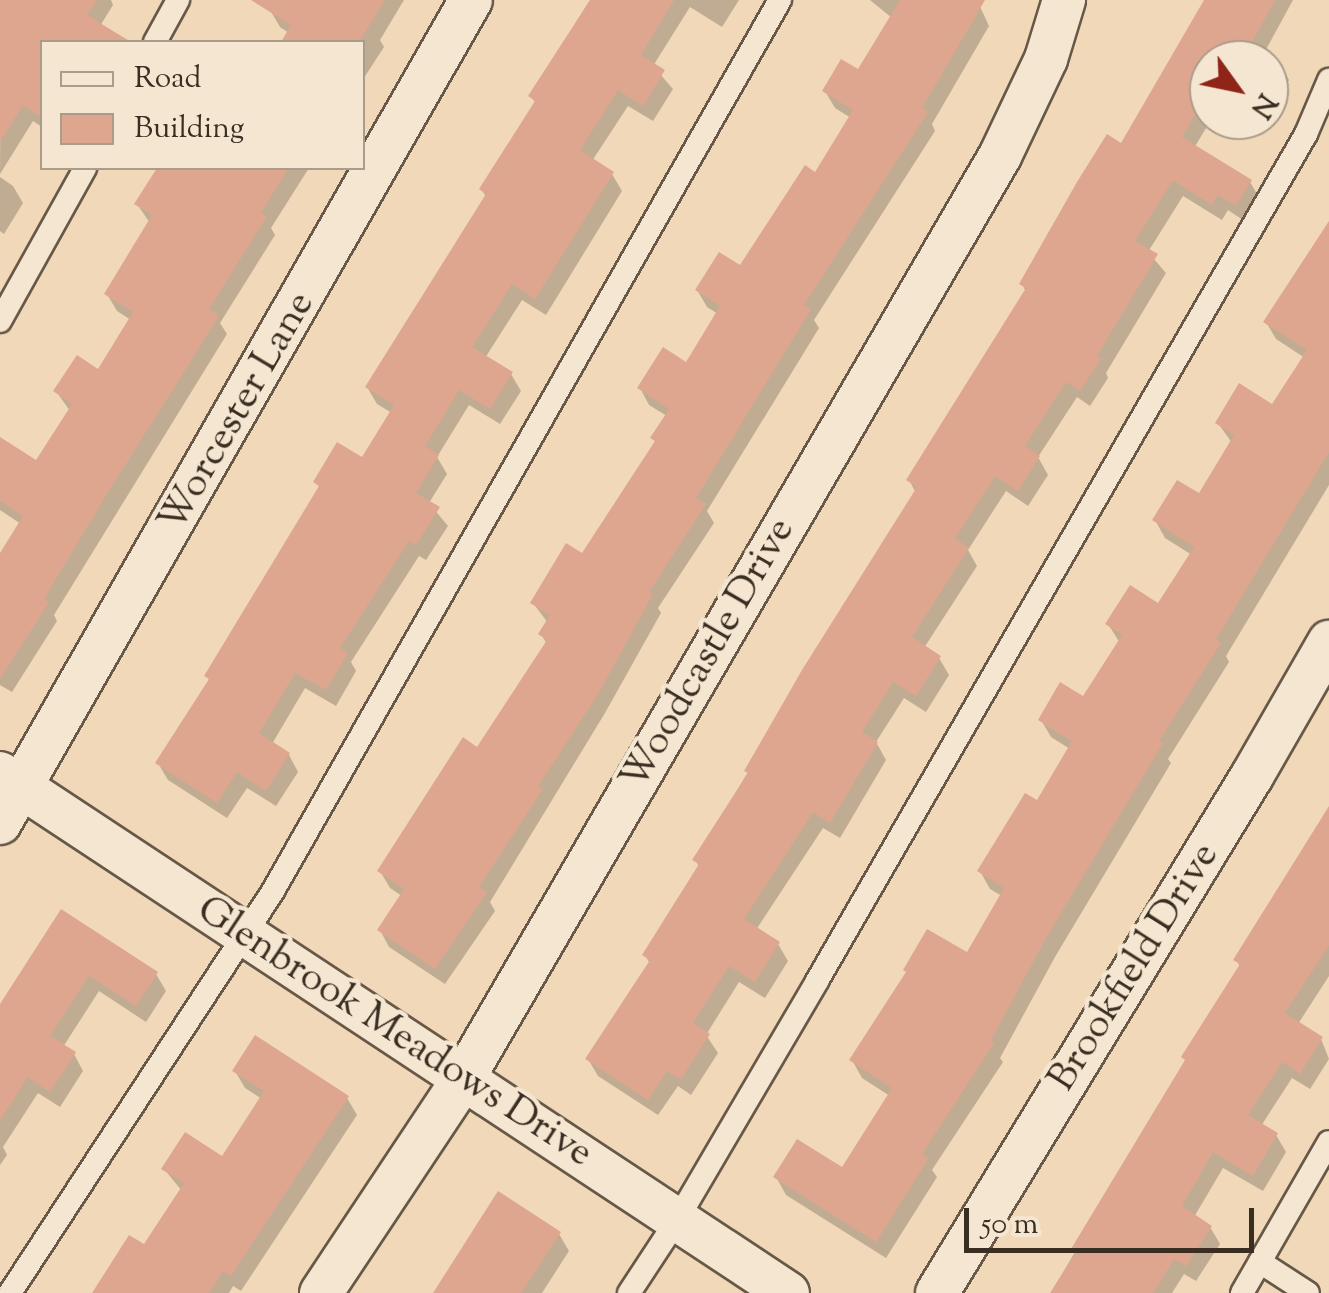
<!DOCTYPE html>
<style>
body{margin:0}
#map{position:relative;width:1329px;height:1293px;overflow:hidden;background:#f0d8b8;font-family:"Sorts Mill Goudy",serif}
div>[style]{position:absolute}
[style*='--x']{left:calc(var(--x)*1px);top:calc(var(--y)*1px);width:calc(var(--w)*1px);rotate:calc(var(--a)*1deg)}
.shadow>*{inset:0;background:#0003}
.building>*{inset:0;background:#dfa68f}
.roads{filter:drop-shadow(2px 0 #675847) drop-shadow(-2px 0 #675847) drop-shadow(0 2px #675847) drop-shadow(0 -2px #675847)}
.service>*{height:22px;margin:-11px;padding:0 11px;transform-origin:11px;border-radius:11px;background:#f5e6d1}
.minor>*{height:42px;margin:-21px;padding:0 21px;transform-origin:21px;border-radius:21px;background:#f5e6d1}
span{translate:-50% -50%;white-space:nowrap;text-align:center;line-height:1.15;-webkit-text-stroke:9px #f5e6d1;paint-order:stroke}
.street-label{font-size:40px;color:#392e21}
.legend{position:absolute;left:40px;top:40px;width:325px;height:130px;box-sizing:border-box;background:#f5e6d1;border:2px solid #aa9c8b;margin:0;padding:12px 18px;list-style:none;font-size:30px;color:#392e21}
.legend li{display:flex;align-items:center;gap:20px;height:50px}
.legend b{width:50px;border:2px solid #aa9c8b}
.north{position:absolute;left:1189px;top:40px;width:100px;height:100px;box-sizing:border-box;background:#f5e6d1;border:2px solid #aa9c8b;border-radius:50%;rotate:123deg;font-size:28px;font-weight:700;line-height:40px;text-align:center;color:#392e21}
.north::after{content:'';display:block;margin:auto;width:35px;height:45px;background:#8f2418;clip-path:polygon(50% 0,100% 100%,50% 72%,0 100%)}
.scale{position:absolute;left:964px;top:1208px;width:290px;height:45px;box-sizing:border-box;border:5px solid #392e21;border-top:0;padding-left:12px;font-size:30px;line-height:35px;white-space:nowrap;color:#392e21;-webkit-text-stroke:8px #f5e6d1;paint-order:stroke}
</style>
<div id="map">
<div class="shadow">
<i style="clip-path:polygon(1px 0,111px 0,113px 5px,100px 26px,113px 42px,42px 42px,42px 127px,33px 121px,0 174px)"></i>
<i style="clip-path:polygon(276px 0,404px 0,380px 40px,384px 47px,362px 81px,362px 42px,284px 42px,289px 33px,280px 27px,270px 10px)"></i>
<i style="clip-path:polygon(590px 0,739px 0,722px 27px,690px 7px,653px 66px,673px 89px,653px 121px,628px 106px,592px 161px,612px 174px,622px 191px,546px 315px,522px 300px,485px 358px,511px 374px,521px 391px,500px 424px,469px 405px,437px 457px,447px 474px,429px 503px,448px 526px,426px 560px,419px 556px,351px 662px,356px 671px,336px 706px,305px 688px,272px 744px,289px 755px,298px 772px,276px 806px,247px 788px,227px 818px,168px 780px,158px 763px,210px 682px,207px 676px,320px 489px,316px 482px,363px 461px,392px 413px,377px 404px,367px 387px,487px 198px,481px 189px,536px 104px,531px 96px)"></i>
<i style="clip-path:polygon(870px 0,977px 0,989px 26px,932px 124px,935px 131px,814px 320px,819px 328px,707px 511px,714px 523px,658px 608px,661px 613px,605px 713px,490px 902px,495px 911px,445px 984px,389px 947px,380px 930px,402px 896px,390px 888px,380px 871px,478px 750px,547px 644px,541px 634px,548px 623px,533px 603px,583px 556px,656px 443px,653px 438px,667px 416px,649px 405px,640px 388px,687px 366px,718px 314px,707px 307px,697px 290px,741px 268px,816px 175px,851px 118px,835px 108px,825px 91px,859px 73px,892px 18px)"></i>
<i style="clip-path:polygon(1207px 0,1293px 0,1263px 55px,1279px 63px,1289px 80px,1269px 114px,1269px 60px,1209px 60px,1211px 120px,1194px 148px,1250px 182px,1260px 199px,1246px 222px,1228px 210px,1222px 220px,1183px 196px,1148px 252px,1166px 273px,1106px 373px,1108px 378px,1090px 406px,1077px 397px,1038px 457px,1048px 475px,1028px 506px,1006px 491px,968px 550px,977px 566px,924px 648px,939px 658px,949px 675px,926px 712px,904px 698px,876px 742px,886px 760px,840px 838px,823px 828px,756px 930px,778px 944px,788px 961px,765px 998px,739px 982px,706px 1035px,718px 1053px,691px 1095px,678px 1086px,658px 1115px,598px 1076px,588px 1059px,650px 964px,645px 955px,700px 868px,695px 860px,916px 493px,909px 480px,1026px 292px,1022px 284px,1122px 146px)"></i>
<i style="clip-path:polygon(160px 168px,184px 168px,201px 178px,207px 168px,309px 168px,271px 228px,275px 235px,220px 323px,227px 334px,54px 615px,57px 621px,12px 692px,0 685px,0 558px,21px 524px,0 510px,0 455px,37px 463px,70px 411px,56px 391px,99px 372px,131px 320px,117px 311px,107px 294px,150px 223px,137px 204px)"></i>
<i style="clip-path:polygon(0 177px,13px 186px,23px 203px,4px 234px,0 231px)"></i>
<i style="clip-path:polygon(1329px 224px,1329px 485px,1226px 656px,1229px 662px,1168px 759px,1171px 763px,1055px 957px,1000px 1058px,1003px 1062px,932px 1170px,937px 1177px,886px 1258px,786px 1195px,776px 1177px,843px 1171px,890px 1096px,862px 1078px,852px 1060px,968px 955px,1002px 896px,990px 889px,980px 871px,1038px 804px,1070px 749px,1051px 737px,1041px 720px,1084px 699px,1120px 643px,1108px 624px,1159px 606px,1192px 555px,1165px 538px,1155px 520px,1199px 496px,1232px 443px,1218px 423px,1273px 407px,1305px 358px,1276px 339px,1266px 322px)"></i>
<i style="clip-path:polygon(1329px 811px,1329px 976px,1298px 1024px,1321px 1039px,1329px 1059px,1310px 1089px,1292px 1078px,1261px 1126px,1276px 1135px,1286px 1152px,1263px 1191px,1223px 1168px,1194px 1217px,1210px 1227px,1220px 1244px,1196px 1281px,1184px 1274px,1172px 1293px,1051px 1293px,1241px 968px,1236px 960px)"></i>
<i style="clip-path:polygon(62px 913px,156px 974px,166px 991px,146px 1022px,99px 991px,63px 1047px,74px 1054px,83px 1071px,60px 1107px,38px 1093px,3px 1147px,7px 1155px,0 1165px,0 1006px)"></i>
<i style="clip-path:polygon(235px 1071px,347px 1098px,357px 1115px,241px 1291px,233px 1286px,229px 1293px,95px 1293px,145px 1248px,182px 1191px,164px 1169px,223px 1159px,262px 1099px,245px 1088px)"></i>
<i style="clip-path:polygon(559px 1234px,569px 1251px,542px 1293px,436px 1293px)"></i>
</div>
<div class="building">
<i style="clip-path:polygon(0 0,97px 0,87px 15px,131px 42px,42px 42px,42px 118px,23px 105px,0 142px)"></i>
<i style="clip-path:polygon(251px 0,385px 0,359px 42px,281px 42px,291px 25px)"></i>
<i style="clip-path:polygon(590px 0,674px 0,641px 55px,665px 70px,643px 106px,618px 90px,580px 150px,614px 172px,535px 299px,512px 284px,472px 347px,513px 372px,490px 409px,459px 390px,425px 446px,439px 455px,416px 493px,440px 507px,416px 545px,409px 541px,340px 648px,348px 653px,326px 690px,295px 673px,259px 733px,290px 753px,266px 791px,237px 772px,217px 803px,155px 763px,209px 679px,204px 676px,319px 486px,313px 482px,337px 442px,362px 457px,394px 405px,365px 387px,486px 194px,479px 189px,535px 101px,528px 96px)"></i>
<i style="clip-path:polygon(900px 0,985px 0,922px 108px,928px 112px,804px 305px,811px 309px,696px 498px,706px 504px,649px 592px,653px 594px,597px 696px,538px 786px,543px 789px,479px 887px,487px 892px,435px 969px,377px 930px,404px 889px,377px 871px,463px 737px,477px 747px,547px 640px,538px 634px,550px 615px,530px 603px,566px 543px,582px 553px,655px 441px,650px 438px,669px 409px,637px 388px,663px 347px,686px 362px,720px 306px,695px 290px,719px 252px,740px 265px,805px 165px,815px 172px,853px 110px,822px 91px,841px 59px,858px 69px)"></i>
<i style="clip-path:polygon(1204px 0,1275px 0,1242px 60px,1209px 60px,1209px 90px,1182px 137px,1252px 180px,1236px 206px,1218px 195px,1212px 205px,1173px 180px,1135px 241px,1158px 254px,1097px 356px,1101px 359px,1080px 391px,1066px 382px,1025px 446px,1040px 456px,1018px 491px,995px 476px,955px 538px,969px 548px,912px 637px,941px 656px,916px 696px,893px 682px,862px 732px,878px 742px,830px 823px,813px 812px,744px 919px,780px 942px,755px 982px,729px 966px,693px 1023px,710px 1034px,681px 1079px,667px 1071px,648px 1100px,585px 1059px,650px 960px,642px 955px,699px 864px,692px 860px,748px 773px,744px 771px,802px 670px,917px 487px,906px 480px,1026px 288px,1019px 284px,1077px 182px,1107px 134px,1121px 143px)"></i>
<i style="clip-path:polygon(157px 168px,288px 168px,261px 213px,267px 216px,209px 309px,219px 316px,102px 502px,44px 599px,49px 602px,0 679px,0 553px,23px 516px,0 501px,0 437px,36px 460px,72px 404px,53px 391px,77px 355px,98px 369px,133px 312px,104px 294px,152px 215px,134px 204px)"></i>
<i style="clip-path:polygon(1329px 221px,1329px 452px,1216px 639px,1221px 643px,1159px 741px,1163px 743px,1046px 938px,991px 1040px,994px 1043px,922px 1154px,929px 1158px,876px 1242px,773px 1177px,797px 1139px,842px 1167px,892px 1088px,849px 1060px,906px 972px,903px 970px,927px 929px,967px 952px,1004px 888px,977px 871px,1025px 793px,1037px 800px,1072px 741px,1038px 720px,1060px 682px,1083px 696px,1122px 635px,1105px 624px,1130px 585px,1158px 603px,1194px 547px,1152px 520px,1177px 480px,1199px 493px,1234px 435px,1215px 423px,1239px 383px,1272px 404px,1307px 350px,1263px 322px)"></i>
<i style="clip-path:polygon(1329px 806px,1329px 945px,1285px 1013px,1323px 1037px,1300px 1074px,1282px 1062px,1248px 1115px,1278px 1133px,1253px 1176px,1213px 1152px,1182px 1206px,1212px 1226px,1186px 1266px,1174px 1259px,1153px 1293px,1050px 1293px,1076px 1252px,1071px 1249px,1185px 1060px,1181px 1057px,1240px 964px,1233px 960px)"></i>
<i style="clip-path:polygon(61px 909px,158px 972px,136px 1006px,89px 976px,50px 1036px,76px 1052px,50px 1092px,28px 1077px,0 1120px,0 1004px)"></i>
<i style="clip-path:polygon(255px 1035px,349px 1096px,231px 1276px,223px 1271px,209px 1293px,92px 1293px,129px 1235px,144px 1244px,184px 1183px,161px 1169px,185px 1132px,222px 1156px,264px 1091px,232px 1071px)"></i>
<i style="clip-path:polygon(498px 1191px,561px 1232px,521px 1293px,433px 1293px)"></i>
</div>
<div class="roads">
<div class="service">
<i style="--x:155;--y:42;--w:48;--a:-61.3"></i>
<i style="--x:0;--y:321;--w:175;--a:-60.9"></i>
<i style="--x:1260;--y:1262;--w:57;--a:32.9"></i>
<i style="--x:10;--y:1293;--w:480;--a:-56.8"></i>
<i style="--x:273;--y:891;--w:1025;--a:-60.36"></i>
<i style="--x:629;--y:1293;--w:87;--a:-56.7"></i>
<i style="--x:677;--y:1220;--w:277;--a:-59.6"></i>
<i style="--x:817;--y:981;--w:978;--a:-60"></i>
<i style="--x:1306;--y:134;--w:59;--a:-66.9"></i>
<i style="--x:1242;--y:1293;--w:174;--a:-60.1"></i>
</div>
<div class="minor">
<i style="--x:0;--y:773;--w:944;--a:33.42"></i>
<i style="--x:0;--y:823;--w:948;--a:-60.22"></i>
<i style="--x:321;--y:1293;--w:257;--a:-56.4"></i>
<i style="--x:463;--y:1079;--w:1068;--a:-59.81"></i>
<i style="--x:1000;--y:156;--w:107;--a:-64.6"></i>
<i style="--x:1046;--y:59;--w:62;--a:-73"></i>
<i style="--x:937;--y:1293;--w:605;--a:-58.65"></i>
<i style="--x:1252;--y:776;--w:155;--a:-60.1"></i>
</div>
</div>
<div class="street-label">
<span style="left:238px;top:413px;rotate:-60deg">Worcester Lane</span>
<span style="left:709px;top:655px;rotate:-60deg">Woodcastle Drive</span>
<span style="left:1135px;top:968px;rotate:-58deg">Brookfield Drive</span>
<span style="left:394px;top:1033px;rotate:33deg">Glenbrook Meadows Drive</span>
</div>
<ul class="legend">
<li><b style="height:12px;background:#f5e6d1"></b>Road</li>
<li><b style="height:28px;background:#dfa68f"></b>Building</li>
</ul>
<div class="north">N</div>
<div class="scale">50 m</div>
</div>
